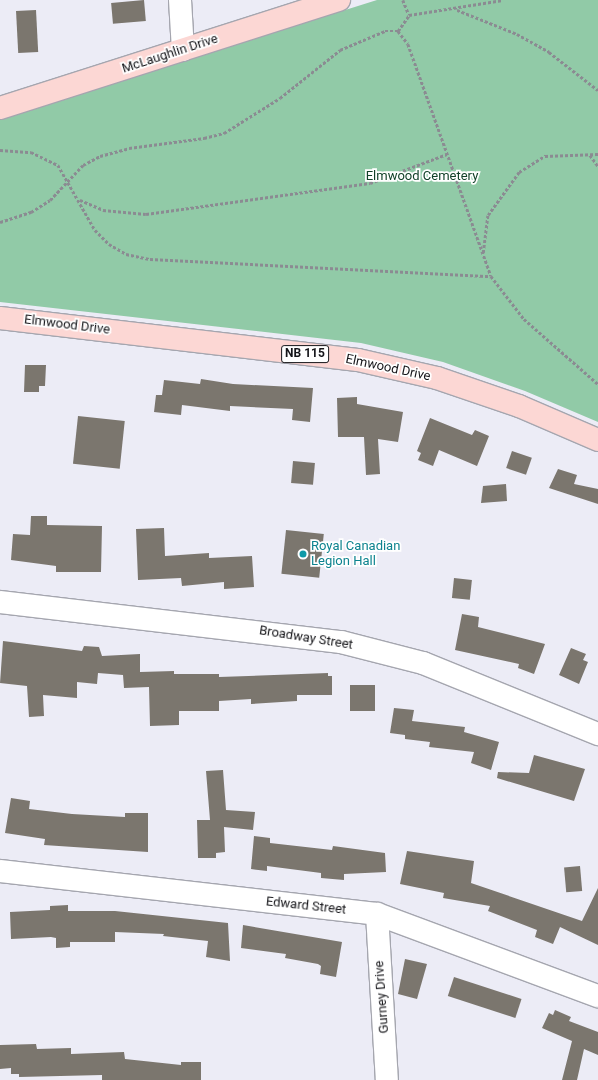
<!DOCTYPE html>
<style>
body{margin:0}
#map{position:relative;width:598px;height:1080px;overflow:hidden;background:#ececf6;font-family:Roboto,sans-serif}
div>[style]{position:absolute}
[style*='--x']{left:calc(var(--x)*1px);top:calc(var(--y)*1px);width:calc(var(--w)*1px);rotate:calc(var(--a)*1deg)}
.green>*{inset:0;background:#91caa7}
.building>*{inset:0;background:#7b766e;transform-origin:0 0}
.path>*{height:2.5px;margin-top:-1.25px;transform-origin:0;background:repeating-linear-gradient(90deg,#8b8b92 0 3px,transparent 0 5px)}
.roads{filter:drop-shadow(1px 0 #a5a6af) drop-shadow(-1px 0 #a5a6af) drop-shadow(0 1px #a5a6af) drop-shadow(0 -1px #a5a6af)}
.minor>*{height:22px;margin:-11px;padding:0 11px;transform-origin:11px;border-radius:11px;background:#fff}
.major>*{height:22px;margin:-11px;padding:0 11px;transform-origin:11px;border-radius:11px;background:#fcd7d4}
.dots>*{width:11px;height:11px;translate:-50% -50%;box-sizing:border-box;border:2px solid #fff;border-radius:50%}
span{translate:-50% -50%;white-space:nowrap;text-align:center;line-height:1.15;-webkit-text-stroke:3.5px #fff;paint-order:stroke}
.shield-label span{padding:1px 3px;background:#fff;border:1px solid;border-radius:3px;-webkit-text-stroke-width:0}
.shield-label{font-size:12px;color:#151519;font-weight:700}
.street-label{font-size:13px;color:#151519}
.park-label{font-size:13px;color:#124129}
.culture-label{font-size:13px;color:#0d838f}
.left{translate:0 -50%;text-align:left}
</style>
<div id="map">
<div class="green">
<i style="clip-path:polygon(377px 0,598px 0,598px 422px,525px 391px,443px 362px,361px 343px,0 302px,0 119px)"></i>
</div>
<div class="building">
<i style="left:144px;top:0;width:21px;height:33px;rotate:85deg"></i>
<i style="left:36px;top:10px;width:42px;height:20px;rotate:87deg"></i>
<i style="clip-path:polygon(25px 365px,46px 365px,45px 386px,39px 386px,39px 392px,24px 392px)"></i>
<i style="clip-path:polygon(201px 379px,233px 384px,313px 388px,310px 422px,292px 420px,293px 409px,230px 406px,230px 411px,182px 405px,181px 415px,154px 412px,156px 395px,162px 395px,164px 380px,200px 384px)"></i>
<i style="clip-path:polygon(357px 397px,357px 404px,403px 412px,398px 442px,378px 439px,380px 474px,366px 475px,364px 437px,338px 437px,337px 398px)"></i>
<i style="left:78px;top:416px;width:47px;height:48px;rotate:6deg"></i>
<i style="clip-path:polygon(430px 418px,472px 435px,475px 430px,489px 436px,477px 466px,439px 450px,433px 466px,418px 460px,421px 453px,417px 451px)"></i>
<i style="left:512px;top:451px;width:21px;height:18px;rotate:19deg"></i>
<i style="left:293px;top:461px;width:22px;height:22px;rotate:5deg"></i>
<i style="clip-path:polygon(558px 469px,577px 475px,574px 484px,598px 489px,598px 504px,549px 488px)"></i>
<i style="clip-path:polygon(506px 484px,507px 501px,481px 503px,483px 486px)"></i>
<i style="clip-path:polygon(31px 516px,47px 516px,47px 525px,102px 526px,101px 572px,56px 572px,56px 566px,11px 560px,13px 534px,30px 535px)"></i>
<i style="clip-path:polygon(164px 528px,165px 556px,209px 553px,209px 558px,252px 556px,254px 587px,224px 589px,224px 582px,182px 586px,181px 578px,138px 580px,136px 529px)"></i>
<i style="left:286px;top:530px;width:38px;height:44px;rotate:6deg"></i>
<i style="left:454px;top:578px;width:18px;height:20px;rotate:6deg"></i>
<i style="clip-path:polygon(462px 614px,479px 617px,478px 627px,545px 644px,534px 674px,518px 668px,519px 664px,455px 650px)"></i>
<i style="clip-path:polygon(3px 641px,82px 651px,84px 646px,99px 647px,102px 656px,140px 654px,140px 672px,174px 671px,174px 674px,219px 674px,219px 677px,328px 673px,328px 676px,332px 676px,332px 695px,297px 695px,297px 701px,251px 704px,251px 699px,219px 701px,219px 711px,179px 711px,179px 725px,150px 726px,149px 687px,124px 688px,123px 675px,98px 673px,97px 684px,77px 682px,77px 698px,43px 695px,44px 716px,29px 717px,27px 686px,0 683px)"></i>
<i style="clip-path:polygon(571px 648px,586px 654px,583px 660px,588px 662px,579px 684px,559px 675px)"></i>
<i style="left:350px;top:685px;width:25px;height:26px"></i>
<i style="clip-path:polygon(394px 708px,414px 710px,412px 721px,465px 727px,464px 732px,499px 742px,491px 770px,471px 763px,474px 752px,429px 747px,430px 742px,405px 739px,405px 735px,390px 733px)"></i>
<i style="clip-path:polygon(534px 755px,585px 769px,574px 801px,497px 778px,498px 772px,529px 773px)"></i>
<i style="clip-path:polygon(223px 770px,226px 810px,255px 812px,253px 830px,224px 827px,225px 852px,216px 853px,216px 858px,198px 858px,197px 820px,210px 820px,206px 771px)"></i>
<i style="clip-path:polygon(11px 798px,30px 801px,29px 809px,72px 814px,125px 817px,125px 813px,148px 813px,148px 852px,44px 845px,45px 839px,5px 833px)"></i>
<i style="clip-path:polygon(254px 836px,270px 838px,270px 843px,332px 850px,333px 846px,385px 853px,386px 872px,344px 874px,344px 880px,321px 878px,321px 873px,267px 866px,267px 871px,251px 869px)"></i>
<i style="clip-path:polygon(407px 851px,474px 861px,471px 883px,582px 921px,598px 888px,598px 945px,560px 927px,553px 944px,535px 937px,537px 930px,488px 911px,490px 906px,443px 898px,444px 893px,400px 884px)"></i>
<i style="left:580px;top:866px;width:25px;height:16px;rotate:85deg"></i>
<i style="clip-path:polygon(68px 905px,68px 911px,115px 911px,228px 923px,230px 961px,206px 957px,208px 941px,163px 936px,164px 934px,115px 932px,115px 942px,70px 942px,70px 947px,56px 948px,56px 938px,51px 937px,11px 939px,10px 912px,50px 910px,50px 906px)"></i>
<i style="clip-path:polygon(243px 925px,342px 942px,336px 977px,320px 974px,321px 966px,318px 964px,285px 958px,286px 954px,241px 948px)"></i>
<i style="clip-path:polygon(405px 959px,427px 964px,417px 999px,398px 994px)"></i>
<i style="left:454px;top:977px;width:71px;height:20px;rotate:18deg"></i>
<i style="clip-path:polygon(555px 1010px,571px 1017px,569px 1021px,598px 1032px,598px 1055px,584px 1049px,577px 1080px,562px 1080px,572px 1041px,542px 1028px,549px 1013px,553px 1015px)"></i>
<i style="clip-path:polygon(36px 1044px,37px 1049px,71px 1048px,71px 1054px,124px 1052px,125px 1059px,181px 1065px,181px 1062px,201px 1062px,201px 1080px,102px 1080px,102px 1075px,19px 1077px,19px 1074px,11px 1074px,11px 1068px,0 1069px,0 1045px)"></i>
</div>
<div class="path">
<i style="--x:403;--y:0;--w:16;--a:68"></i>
<i style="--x:409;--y:15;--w:95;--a:-9.1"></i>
<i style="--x:457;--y:10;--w:65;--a:21.8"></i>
<i style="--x:517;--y:34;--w:37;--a:29"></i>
<i style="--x:549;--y:52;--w:62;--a:37.8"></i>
<i style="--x:398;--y:31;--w:19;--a:-55"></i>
<i style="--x:0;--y:150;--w:31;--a:4"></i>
<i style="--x:31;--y:152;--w:30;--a:26"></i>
<i style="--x:58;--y:165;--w:75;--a:60.4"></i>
<i style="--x:95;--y:230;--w:20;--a:45"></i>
<i style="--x:109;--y:244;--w:20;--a:30"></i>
<i style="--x:126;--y:254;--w:25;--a:12"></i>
<i style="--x:150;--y:259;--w:341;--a:2.9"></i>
<i style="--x:590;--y:155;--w:14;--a:54"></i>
<i style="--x:80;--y:200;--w:25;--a:23"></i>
<i style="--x:103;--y:210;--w:43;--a:5.3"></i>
<i style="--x:146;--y:214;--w:226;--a:-7.9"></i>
<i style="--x:370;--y:183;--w:82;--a:-20.6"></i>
<i style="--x:0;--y:222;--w:33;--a:-18"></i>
<i style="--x:31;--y:212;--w:22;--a:-32"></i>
<i style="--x:50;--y:200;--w:48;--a:-46.7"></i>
<i style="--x:83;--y:165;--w:19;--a:-28"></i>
<i style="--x:100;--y:156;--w:30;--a:-15"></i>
<i style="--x:129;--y:148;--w:76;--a:-7.6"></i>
<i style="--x:204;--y:138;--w:21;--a:-14"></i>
<i style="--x:224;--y:133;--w:66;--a:-32"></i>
<i style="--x:280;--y:98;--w:77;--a:-38.7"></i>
<i style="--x:340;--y:50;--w:49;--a:-22.9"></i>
<i style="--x:385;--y:31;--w:13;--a:0"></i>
<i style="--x:398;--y:31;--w:16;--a:52"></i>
<i style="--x:408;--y:44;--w:246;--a:70.3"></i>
<i style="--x:491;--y:276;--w:54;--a:52.5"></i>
<i style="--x:524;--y:319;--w:98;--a:41.3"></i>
<i style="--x:483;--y:253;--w:38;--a:-83"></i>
<i style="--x:488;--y:215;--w:53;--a:-54.2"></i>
<i style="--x:519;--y:172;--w:31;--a:-32"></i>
<i style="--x:545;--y:156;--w:53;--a:-2.2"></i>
</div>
<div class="roads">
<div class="minor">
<i style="--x:180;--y:0;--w:50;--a:86.6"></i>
<i style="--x:0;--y:602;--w:343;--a:6.7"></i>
<i style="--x:341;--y:642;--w:85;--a:14.4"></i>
<i style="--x:423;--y:663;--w:189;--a:22.1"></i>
<i style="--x:0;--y:871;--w:379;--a:6.5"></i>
<i style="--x:377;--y:914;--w:236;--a:20.4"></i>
<i style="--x:377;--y:914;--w:166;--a:86.6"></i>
</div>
<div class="major">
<i style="--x:0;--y:108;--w:356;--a:-17.7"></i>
<i style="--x:0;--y:318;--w:360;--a:6.7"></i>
<i style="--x:358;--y:360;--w:81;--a:12.8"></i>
<i style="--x:437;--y:378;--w:87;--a:18.9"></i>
<i style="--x:519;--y:406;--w:86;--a:23.3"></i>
</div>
</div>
<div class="dots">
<i style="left:303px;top:554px;background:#0f9aa8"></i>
</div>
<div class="shield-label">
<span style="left:305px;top:354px">NB 115</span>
</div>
<div class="street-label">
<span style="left:170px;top:54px;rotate:-18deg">McLaughlin Drive</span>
<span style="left:67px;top:325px;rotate:7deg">Elmwood Drive</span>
<span style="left:388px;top:368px;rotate:12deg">Elmwood Drive</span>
<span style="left:306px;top:638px;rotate:9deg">Broadway Street</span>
<span style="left:306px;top:906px;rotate:6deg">Edward Street</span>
<span style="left:382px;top:997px;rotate:-94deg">Gurney Drive</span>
</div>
<div class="park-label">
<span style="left:422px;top:176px">Elmwood Cemetery</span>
</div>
<div class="culture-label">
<span class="left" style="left:311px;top:554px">Royal Canadian<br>Legion Hall</span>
</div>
</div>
